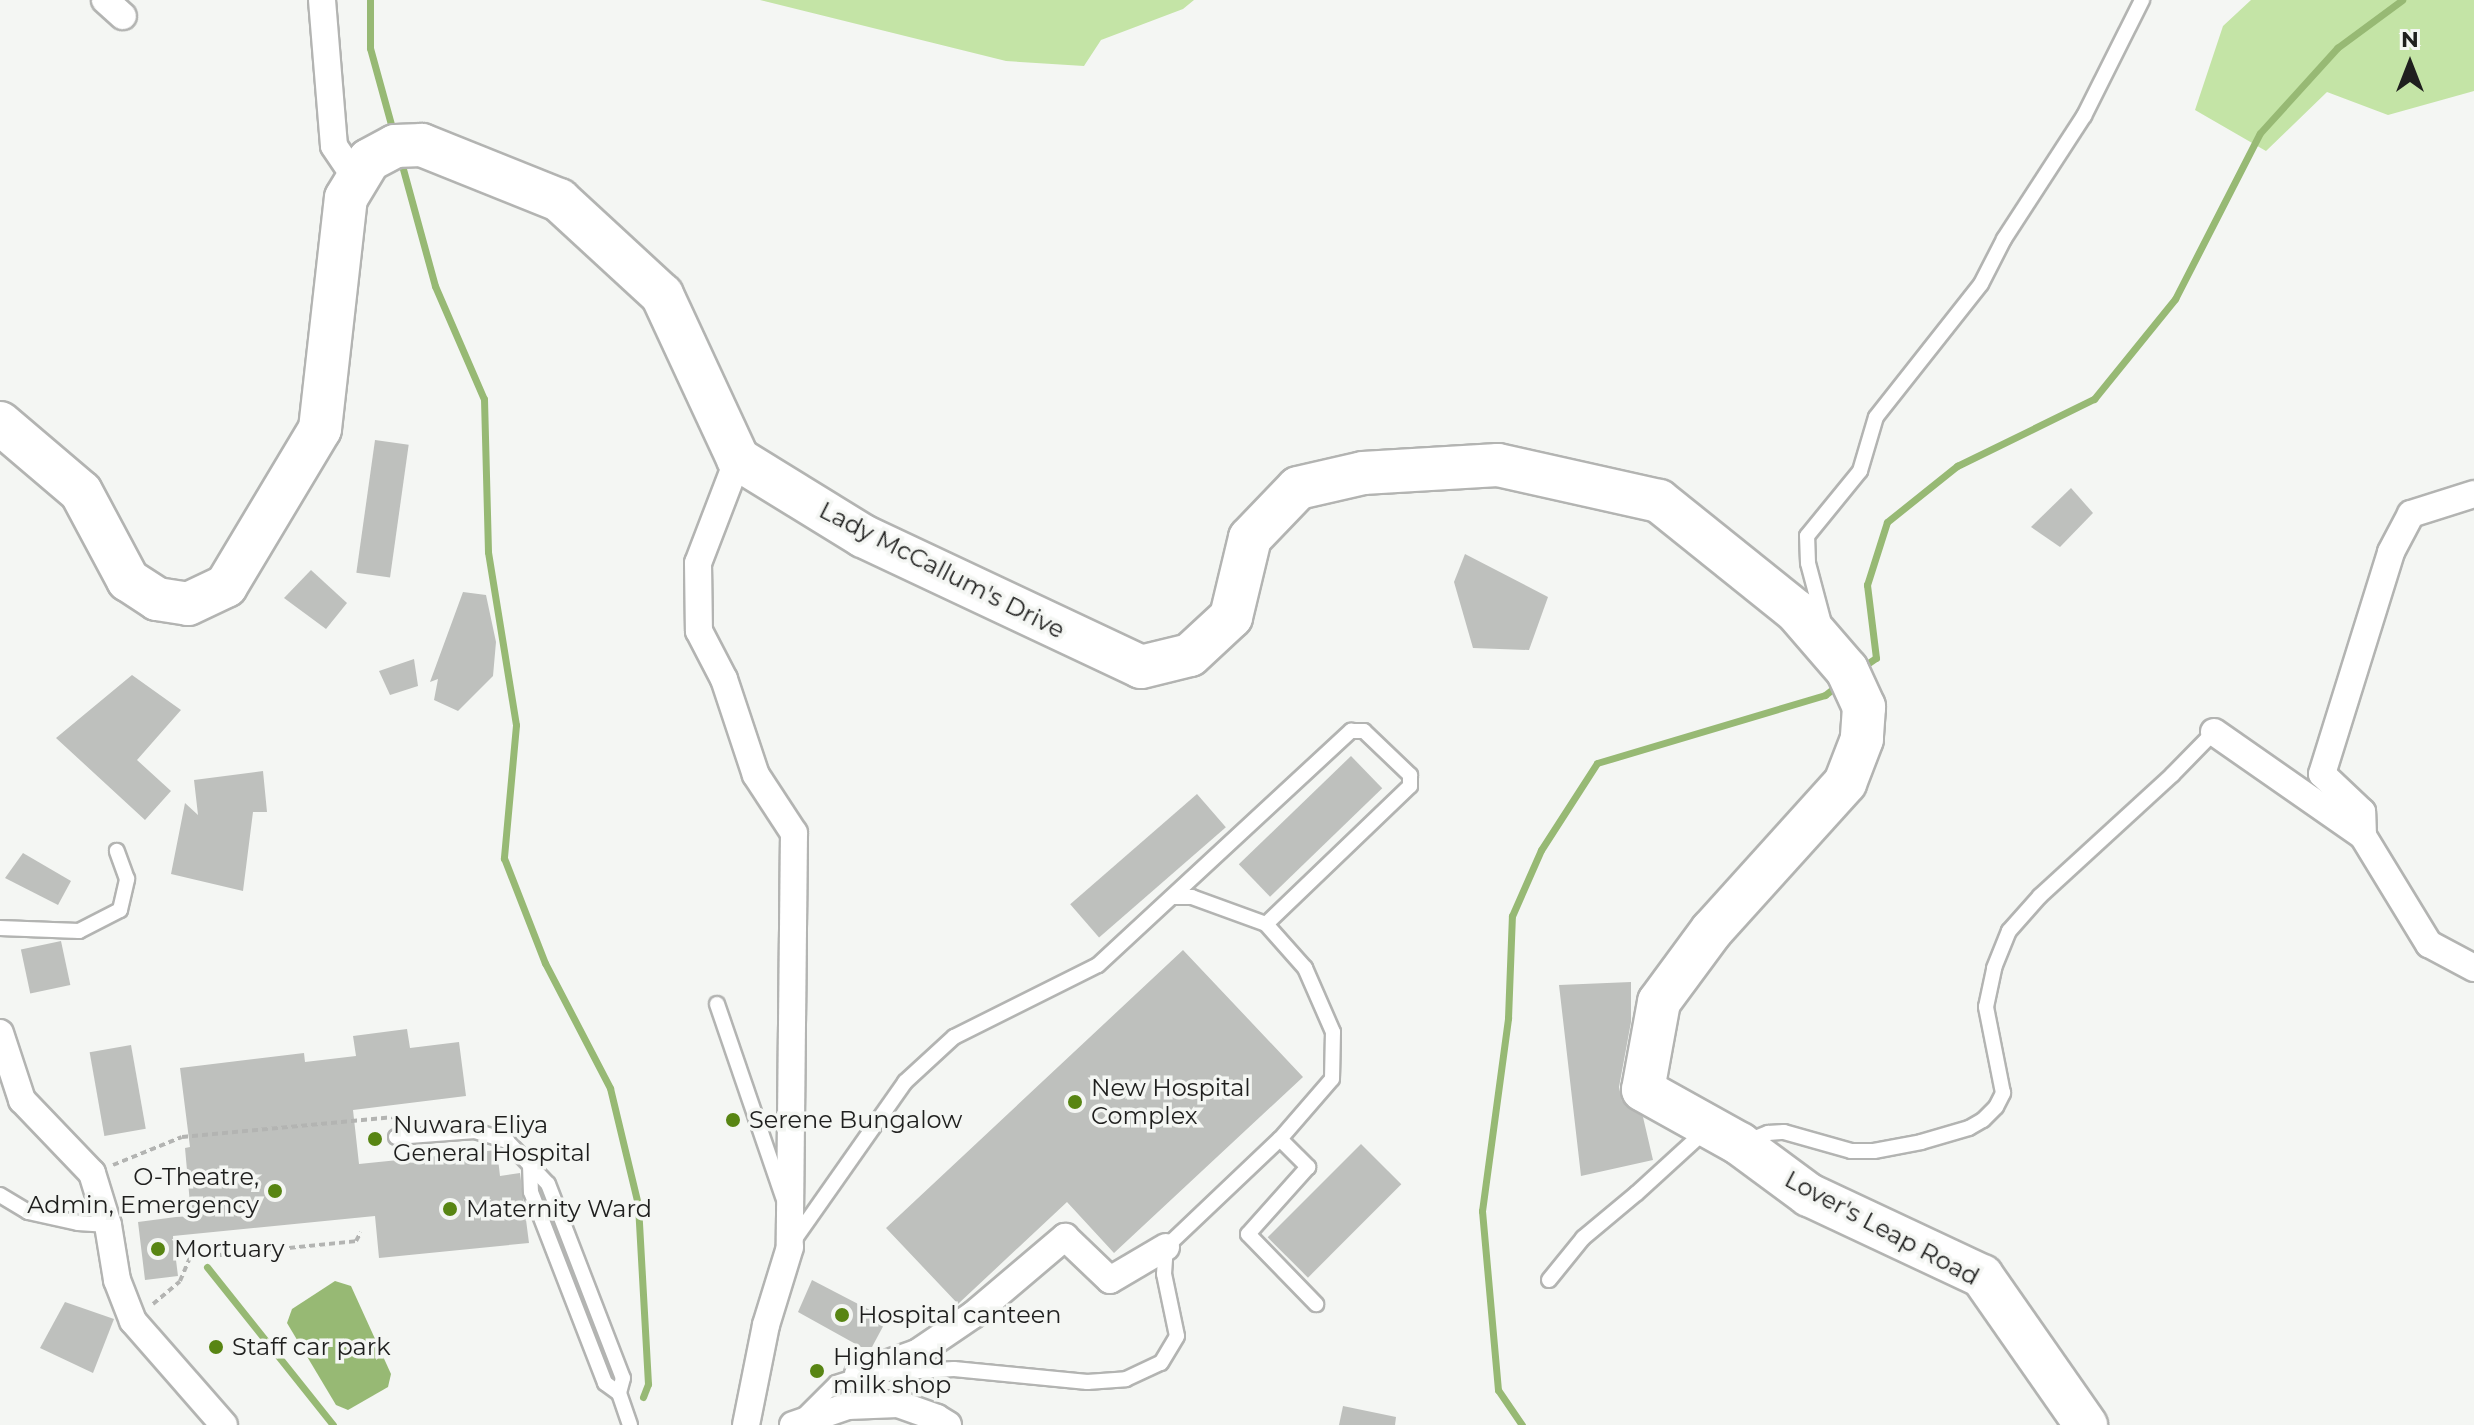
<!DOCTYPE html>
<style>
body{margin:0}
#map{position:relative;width:2474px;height:1425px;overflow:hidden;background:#f4f6f3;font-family:Montserrat,sans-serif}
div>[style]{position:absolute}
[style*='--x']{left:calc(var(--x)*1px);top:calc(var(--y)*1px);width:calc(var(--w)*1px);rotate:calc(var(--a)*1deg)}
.green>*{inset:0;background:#c4e4a6}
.water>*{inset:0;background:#97b974}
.stream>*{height:7px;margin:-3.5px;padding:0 3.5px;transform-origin:3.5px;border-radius:3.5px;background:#97b974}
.building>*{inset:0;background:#bec0bd;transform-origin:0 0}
.path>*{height:4px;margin-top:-2px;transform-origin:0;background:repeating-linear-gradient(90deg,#b3b4b2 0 6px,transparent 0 10px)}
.roads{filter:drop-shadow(2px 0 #b3b4b2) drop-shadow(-2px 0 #b3b4b2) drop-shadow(0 2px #b3b4b2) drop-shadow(0 -2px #b3b4b2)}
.service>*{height:14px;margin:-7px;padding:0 7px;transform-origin:7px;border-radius:7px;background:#fff}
.minor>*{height:26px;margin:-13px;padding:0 13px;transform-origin:13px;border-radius:13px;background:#fff}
.primary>*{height:42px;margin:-21px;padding:0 21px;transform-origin:21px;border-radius:21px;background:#fff}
.dots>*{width:22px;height:22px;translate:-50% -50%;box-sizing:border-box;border:4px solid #f4f6f3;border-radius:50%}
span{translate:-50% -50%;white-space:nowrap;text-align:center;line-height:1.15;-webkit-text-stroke:7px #f4f6f3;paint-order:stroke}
.street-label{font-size:24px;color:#1f1f1e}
.poi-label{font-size:24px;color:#1f1f1e}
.left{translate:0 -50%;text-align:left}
.right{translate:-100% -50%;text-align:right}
.north{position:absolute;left:2370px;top:24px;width:80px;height:80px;-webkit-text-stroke:6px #f4f6f3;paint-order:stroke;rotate:0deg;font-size:22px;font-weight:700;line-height:32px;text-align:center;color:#1f1f1e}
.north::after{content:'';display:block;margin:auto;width:28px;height:36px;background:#1f1f1e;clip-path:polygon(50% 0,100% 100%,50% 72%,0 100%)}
</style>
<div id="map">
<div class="green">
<i style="clip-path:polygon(760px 0,1194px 0,1183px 9px,1101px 40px,1084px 66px,1006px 61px)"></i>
<i style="clip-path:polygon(2251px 0,2474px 0,2474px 91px,2388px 115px,2327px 92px,2266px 151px,2195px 110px,2223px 26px)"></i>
</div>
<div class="water">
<i style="clip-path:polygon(335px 1281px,351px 1286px,391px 1374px,388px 1387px,348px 1410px,336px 1405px,287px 1323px,292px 1309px)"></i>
</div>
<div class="stream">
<i style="--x:370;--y:0;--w:48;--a:90"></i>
<i style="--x:370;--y:48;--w:90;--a:74.6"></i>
<i style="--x:400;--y:158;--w:133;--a:74.7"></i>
<i style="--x:435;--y:286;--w:123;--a:66.6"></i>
<i style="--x:484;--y:399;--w:153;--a:88.5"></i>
<i style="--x:488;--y:552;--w:175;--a:80.8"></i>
<i style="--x:516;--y:725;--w:134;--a:95.2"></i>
<i style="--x:504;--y:858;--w:113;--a:68.7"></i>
<i style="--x:545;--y:963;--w:141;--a:62.5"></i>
<i style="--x:610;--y:1088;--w:120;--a:76.5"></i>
<i style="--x:638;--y:1205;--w:179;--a:86.8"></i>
<i style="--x:648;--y:1384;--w:14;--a:111"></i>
<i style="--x:1861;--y:668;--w:18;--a:-34"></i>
<i style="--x:1876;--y:658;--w:74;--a:-97"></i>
<i style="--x:1867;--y:585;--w:66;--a:-72.4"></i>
<i style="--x:1887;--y:522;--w:90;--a:-38.7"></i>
<i style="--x:1957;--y:466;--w:153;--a:-26.1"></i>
<i style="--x:2094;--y:399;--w:129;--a:-51"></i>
<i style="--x:2175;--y:299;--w:186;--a:-62.9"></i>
<i style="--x:2260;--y:133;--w:115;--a:-47.8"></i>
<i style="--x:2337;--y:48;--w:81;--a:-36.4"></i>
<i style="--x:207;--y:1267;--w:202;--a:51.4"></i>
<i style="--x:1522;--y:1425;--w:42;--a:-124.4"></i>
<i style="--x:1498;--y:1390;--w:180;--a:-95.1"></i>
<i style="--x:1482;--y:1211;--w:195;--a:-82.3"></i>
<i style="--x:1508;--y:1018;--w:102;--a:-87.8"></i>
<i style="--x:1512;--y:916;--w:72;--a:-66.3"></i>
<i style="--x:1541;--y:850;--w:103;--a:-57.2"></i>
<i style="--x:1597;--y:763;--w:238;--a:-16.6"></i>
<i style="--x:1825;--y:695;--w:16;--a:-38"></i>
</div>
<div class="building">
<i style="left:375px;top:440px;width:34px;height:134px;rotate:8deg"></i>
<i style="clip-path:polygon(2071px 488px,2093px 513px,2060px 547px,2031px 527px)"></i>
<i style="clip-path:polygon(1465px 554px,1548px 597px,1529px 650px,1473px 648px,1454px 582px)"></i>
<i style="clip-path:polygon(311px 570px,347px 603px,326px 629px,284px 598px)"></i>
<i style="clip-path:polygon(463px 592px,486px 595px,496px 642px,493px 676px,458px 711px,434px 700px,438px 679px,430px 682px)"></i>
<i style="clip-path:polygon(414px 659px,418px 686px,390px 695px,379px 671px)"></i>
<i style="clip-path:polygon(132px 675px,181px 710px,137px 760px,171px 791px,145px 820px,56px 738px)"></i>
<i style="left:1351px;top:756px;width:45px;height:156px;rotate:46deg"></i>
<i style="clip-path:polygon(263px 771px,267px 812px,253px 812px,243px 891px,171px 874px,185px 803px,198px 815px,194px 780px)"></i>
<i style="left:1197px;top:794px;width:44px;height:168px;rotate:49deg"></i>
<i style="clip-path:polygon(23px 853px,71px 881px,58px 905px,5px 878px)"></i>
<i style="left:61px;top:941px;width:45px;height:41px;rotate:78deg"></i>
<i style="clip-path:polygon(1183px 950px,1303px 1077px,1114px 1253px,1067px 1202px,958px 1304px,886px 1228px)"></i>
<i style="clip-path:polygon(1631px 982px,1631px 1022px,1619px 1087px,1622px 1101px,1643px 1117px,1653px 1160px,1581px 1176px,1559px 985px)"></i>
<i style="clip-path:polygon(407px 1029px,410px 1048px,459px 1042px,466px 1096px,353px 1110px,359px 1164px,497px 1150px,500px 1176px,520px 1173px,529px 1243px,379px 1258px,375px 1216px,173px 1236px,178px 1276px,145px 1280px,138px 1222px,191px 1215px,185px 1148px,190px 1147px,180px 1068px,304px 1053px,305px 1062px,356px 1056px,353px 1036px)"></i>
<i style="left:131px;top:1045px;width:85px;height:42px;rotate:80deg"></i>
<i style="left:1361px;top:1144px;width:57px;height:132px;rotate:45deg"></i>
<i style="clip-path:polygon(812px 1280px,887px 1319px,872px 1347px,861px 1347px,798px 1312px)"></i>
<i style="clip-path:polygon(65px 1302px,114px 1319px,93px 1373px,40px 1348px)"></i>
<i style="clip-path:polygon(1343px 1406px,1396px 1417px,1395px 1425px,1339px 1425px)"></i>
</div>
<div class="path">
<i style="--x:113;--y:1165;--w:74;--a:-22.1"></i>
<i style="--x:182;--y:1137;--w:213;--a:-5.4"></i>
<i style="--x:153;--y:1304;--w:35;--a:-40"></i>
<i style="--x:180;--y:1281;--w:25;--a:-67"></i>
<i style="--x:190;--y:1258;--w:167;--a:-5.8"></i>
<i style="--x:356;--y:1241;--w:10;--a:-61"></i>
</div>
<div class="roads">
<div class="service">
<i style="--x:1825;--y:627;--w:66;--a:-104.9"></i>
<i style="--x:1808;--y:563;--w:27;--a:-92"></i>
<i style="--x:1807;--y:536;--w:84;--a:-50.8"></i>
<i style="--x:1860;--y:471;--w:56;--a:-73.5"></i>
<i style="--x:1876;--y:417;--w:169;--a:-51.7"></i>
<i style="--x:1981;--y:284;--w:51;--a:-62.9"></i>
<i style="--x:2004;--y:239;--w:147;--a:-57"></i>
<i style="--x:2084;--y:116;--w:130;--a:-63.4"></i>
<i style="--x:0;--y:928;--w:79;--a:2.2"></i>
<i style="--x:79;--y:931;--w:46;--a:-27.1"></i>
<i style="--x:120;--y:910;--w:32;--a:-77"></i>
<i style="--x:127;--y:879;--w:30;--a:-110"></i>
<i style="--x:717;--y:1004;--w:204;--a:71.1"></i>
<i style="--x:396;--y:1137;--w:79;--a:-4.3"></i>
<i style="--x:475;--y:1131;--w:34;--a:17"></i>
<i style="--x:507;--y:1141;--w:59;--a:46.4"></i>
<i style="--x:548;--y:1184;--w:208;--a:68.9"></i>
<i style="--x:623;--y:1378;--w:16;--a:105"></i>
<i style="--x:619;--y:1393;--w:34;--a:71"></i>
<i style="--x:1280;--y:1139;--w:40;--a:45"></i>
<i style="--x:1308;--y:1167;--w:90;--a:131.8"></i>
<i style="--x:1248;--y:1234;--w:98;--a:45.8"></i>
<i style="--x:1748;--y:1141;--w:22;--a:-22"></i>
<i style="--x:1768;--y:1133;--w:16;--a:-4"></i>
<i style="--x:1784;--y:1132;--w:70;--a:15.8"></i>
<i style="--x:1851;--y:1151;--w:23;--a:0"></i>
<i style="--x:1874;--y:1151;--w:48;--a:-10.8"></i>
<i style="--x:1921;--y:1142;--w:50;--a:-16.3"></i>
<i style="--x:1969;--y:1128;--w:16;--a:-30"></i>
<i style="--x:1983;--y:1120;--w:18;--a:-45"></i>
<i style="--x:1996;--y:1107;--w:16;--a:-63"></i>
<i style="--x:2003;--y:1093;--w:88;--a:-101.2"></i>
<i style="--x:1986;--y:1007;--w:40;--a:-78"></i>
<i style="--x:1994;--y:968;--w:40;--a:-68"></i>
<i style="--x:2009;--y:931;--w:47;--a:-48.5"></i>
<i style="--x:2040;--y:896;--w:179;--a:-42.5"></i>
<i style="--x:2172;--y:775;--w:60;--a:-45.7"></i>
<i style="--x:530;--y:1165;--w:27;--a:88"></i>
<i style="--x:531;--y:1192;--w:205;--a:68.8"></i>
<i style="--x:605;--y:1383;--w:17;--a:36"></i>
<i style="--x:0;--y:1195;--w:33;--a:31"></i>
<i style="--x:28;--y:1212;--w:51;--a:12.4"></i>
<i style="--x:78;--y:1223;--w:30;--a:4"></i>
<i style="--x:792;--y:1243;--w:197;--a:-54.9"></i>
<i style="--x:905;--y:1082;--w:67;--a:-42.6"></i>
<i style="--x:954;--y:1037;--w:161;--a:-26.6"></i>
<i style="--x:1098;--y:965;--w:345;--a:-42.8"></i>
<i style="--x:1351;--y:731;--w:13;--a:0"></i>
<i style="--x:1364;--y:731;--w:64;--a:43.7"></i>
<i style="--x:1410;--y:775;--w:11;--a:90"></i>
<i style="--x:1410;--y:786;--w:199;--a:136.2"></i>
<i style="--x:1549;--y:1280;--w:54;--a:-51"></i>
<i style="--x:1583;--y:1238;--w:70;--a:-39.8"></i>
<i style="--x:1637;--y:1193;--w:95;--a:-42.4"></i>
<i style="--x:885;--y:1373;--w:69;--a:-3.3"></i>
<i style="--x:954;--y:1369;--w:134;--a:5.6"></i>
<i style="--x:1087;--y:1382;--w:39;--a:-4"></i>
<i style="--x:1126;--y:1379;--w:38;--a:-25"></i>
<i style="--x:1161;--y:1363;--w:31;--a:-59"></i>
<i style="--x:1177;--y:1336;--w:63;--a:-101.8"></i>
<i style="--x:1164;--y:1274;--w:27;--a:-86"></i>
<i style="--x:1166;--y:1247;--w:157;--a:-43.5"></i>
<i style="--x:1280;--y:1139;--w:79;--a:-49.1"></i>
<i style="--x:1332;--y:1079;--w:47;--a:-88.8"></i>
<i style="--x:1333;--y:1032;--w:70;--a:-113.6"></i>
<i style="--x:1305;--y:968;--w:59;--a:-131.6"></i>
<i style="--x:1266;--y:924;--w:79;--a:-160"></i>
<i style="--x:1192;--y:897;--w:18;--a:180"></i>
<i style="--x:804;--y:1415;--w:45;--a:-45"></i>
<i style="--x:836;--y:1383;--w:29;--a:-18"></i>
</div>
<div class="minor">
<i style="--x:105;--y:0;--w:24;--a:42"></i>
<i style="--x:322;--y:0;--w:146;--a:85.3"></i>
<i style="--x:334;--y:146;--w:41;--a:55.9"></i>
<i style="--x:738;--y:459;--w:111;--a:111"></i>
<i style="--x:698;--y:563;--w:68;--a:89.2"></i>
<i style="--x:699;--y:631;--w:54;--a:62.5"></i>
<i style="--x:724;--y:679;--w:101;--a:71.6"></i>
<i style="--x:756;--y:775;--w:69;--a:56.8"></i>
<i style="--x:794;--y:833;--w:414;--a:90.6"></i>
<i style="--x:790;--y:1247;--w:82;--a:107.1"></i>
<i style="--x:766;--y:1325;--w:102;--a:101.3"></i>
<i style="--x:2214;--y:732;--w:182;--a:34.9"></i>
<i style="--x:2363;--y:836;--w:127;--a:58.6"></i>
<i style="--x:2429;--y:944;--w:51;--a:28.1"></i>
<i style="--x:2363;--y:836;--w:24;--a:-92"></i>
<i style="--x:2362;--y:812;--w:55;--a:-136.5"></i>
<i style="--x:2322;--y:774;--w:232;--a:-72.7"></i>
<i style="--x:2391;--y:552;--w:43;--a:-62.2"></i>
<i style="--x:2411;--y:514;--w:66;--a:-17.6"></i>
<i style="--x:0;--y:1033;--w:71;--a:71.8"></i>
<i style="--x:22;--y:1100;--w:101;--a:46.2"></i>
<i style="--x:92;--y:1173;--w:54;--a:72.9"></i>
<i style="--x:108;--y:1225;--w:56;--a:80.7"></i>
<i style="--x:117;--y:1280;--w:44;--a:68.7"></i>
<i style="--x:133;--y:1321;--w:138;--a:48.8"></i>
<i style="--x:858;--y:1374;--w:63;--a:-19.6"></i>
<i style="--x:917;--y:1353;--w:68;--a:-34.2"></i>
<i style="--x:973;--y:1315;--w:121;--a:-40.3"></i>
<i style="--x:1065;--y:1237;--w:62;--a:43.7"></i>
<i style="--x:1110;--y:1280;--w:65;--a:-30.5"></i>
<i style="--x:793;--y:1425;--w:58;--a:-19.1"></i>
<i style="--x:848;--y:1406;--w:50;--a:-2.3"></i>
<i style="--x:898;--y:1404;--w:41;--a:19.7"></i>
<i style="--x:937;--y:1418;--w:13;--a:32"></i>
</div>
<div class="primary">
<i style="--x:0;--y:423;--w:106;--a:40.4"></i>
<i style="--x:81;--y:492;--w:100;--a:61.9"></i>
<i style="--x:128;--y:580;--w:35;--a:33"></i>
<i style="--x:157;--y:599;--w:31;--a:9"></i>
<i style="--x:188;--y:604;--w:42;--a:-25.3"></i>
<i style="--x:226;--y:586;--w:183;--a:-59.1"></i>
<i style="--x:320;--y:429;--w:232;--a:-83.6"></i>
<i style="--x:346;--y:198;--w:44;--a:-58.8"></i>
<i style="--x:369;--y:160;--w:30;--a:-28"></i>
<i style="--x:395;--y:146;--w:27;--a:-2"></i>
<i style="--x:422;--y:145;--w:148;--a:21.9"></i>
<i style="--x:559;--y:200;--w:140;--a:42.7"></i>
<i style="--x:662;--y:295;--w:181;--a:65.1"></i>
<i style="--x:738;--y:459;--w:147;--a:31.6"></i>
<i style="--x:863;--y:536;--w:307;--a:25.2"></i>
<i style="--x:1141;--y:667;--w:50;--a:-13.8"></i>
<i style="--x:1190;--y:655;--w:56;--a:-42.8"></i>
<i style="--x:1231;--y:617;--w:81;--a:-76.5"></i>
<i style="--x:1250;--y:538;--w:69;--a:-46.2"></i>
<i style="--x:1298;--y:488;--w:67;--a:-13"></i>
<i style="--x:1363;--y:473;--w:135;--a:-3.4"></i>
<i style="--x:1498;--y:465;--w:165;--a:12.6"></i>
<i style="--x:1659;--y:501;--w:176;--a:38.8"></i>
<i style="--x:1796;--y:611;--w:78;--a:49.2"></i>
<i style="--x:1847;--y:670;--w:41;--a:65.3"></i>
<i style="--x:1864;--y:707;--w:32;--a:94"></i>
<i style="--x:1862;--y:739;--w:47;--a:111.1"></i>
<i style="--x:1845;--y:783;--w:198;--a:132.1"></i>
<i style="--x:1712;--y:930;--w:89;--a:126.4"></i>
<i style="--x:1659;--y:1002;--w:89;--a:100.3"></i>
<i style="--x:1643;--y:1090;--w:111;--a:29.1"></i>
<i style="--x:1740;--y:1144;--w:86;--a:36.5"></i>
<i style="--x:1809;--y:1195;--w:191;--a:25.1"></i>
<i style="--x:1982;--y:1276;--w:182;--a:55.1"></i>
</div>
</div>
<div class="dots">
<i style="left:1075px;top:1102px;background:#588513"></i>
<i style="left:733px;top:1120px;background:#588513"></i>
<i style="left:375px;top:1139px;background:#588513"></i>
<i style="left:275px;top:1191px;background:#588513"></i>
<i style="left:450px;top:1209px;background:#588513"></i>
<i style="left:158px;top:1249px;background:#588513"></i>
<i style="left:842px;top:1315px;background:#588513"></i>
<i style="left:216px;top:1347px;background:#588513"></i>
<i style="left:817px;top:1371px;background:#588513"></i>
</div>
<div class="street-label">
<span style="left:942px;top:570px;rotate:27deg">Lady McCallum's Drive</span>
<span style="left:1882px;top:1228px;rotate:28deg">Lover's Leap Road</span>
</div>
<div class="poi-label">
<span class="left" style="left:1091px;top:1102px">New Hospital<br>Complex</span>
<span class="left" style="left:749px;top:1120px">Serene Bungalow</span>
<span class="left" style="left:393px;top:1139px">Nuwara Eliya<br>General Hospital</span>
<span class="right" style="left:259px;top:1191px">O-Theatre,<br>Admin, Emergency</span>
<span class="left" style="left:466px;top:1209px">Maternity Ward</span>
<span class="left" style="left:174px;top:1249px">Mortuary</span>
<span class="left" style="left:858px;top:1315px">Hospital canteen</span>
<span class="left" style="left:232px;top:1347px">Staff car park</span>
<span class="left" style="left:833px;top:1371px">Highland<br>milk shop</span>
</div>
<div class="north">N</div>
</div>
